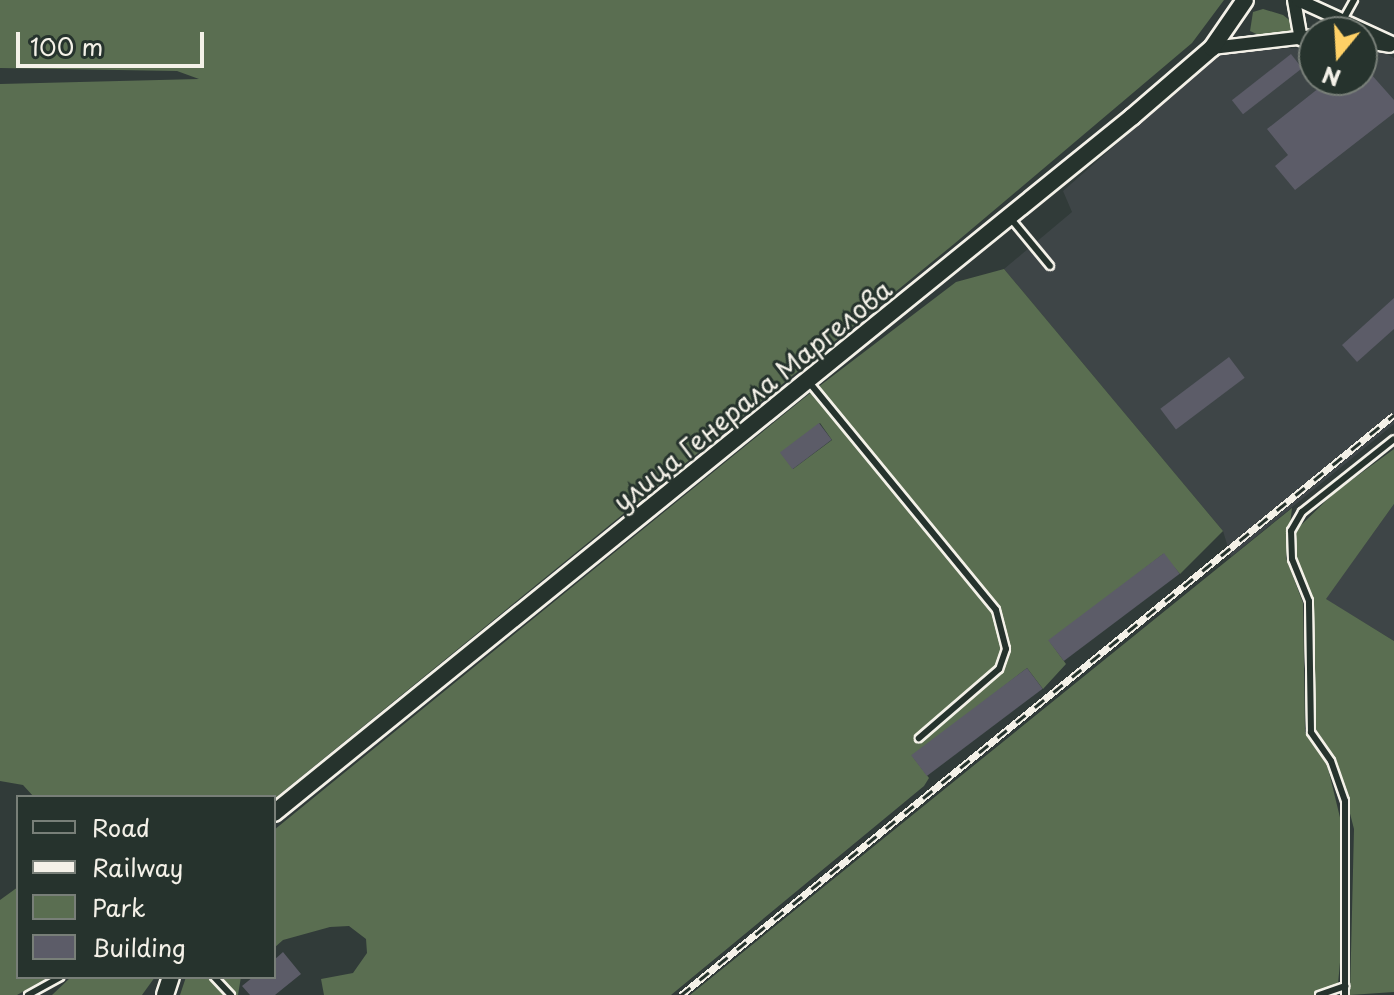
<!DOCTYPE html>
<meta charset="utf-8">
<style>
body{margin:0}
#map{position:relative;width:1394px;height:995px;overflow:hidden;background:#313b39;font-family:"Playpen Sans",sans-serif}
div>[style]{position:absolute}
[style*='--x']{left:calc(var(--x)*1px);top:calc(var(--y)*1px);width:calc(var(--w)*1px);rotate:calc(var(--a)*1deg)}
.built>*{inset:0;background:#3e4547}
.green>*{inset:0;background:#5a6e51}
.building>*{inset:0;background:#5c5c68;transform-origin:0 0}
.roads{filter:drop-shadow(2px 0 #f4f1e8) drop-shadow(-2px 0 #f4f1e8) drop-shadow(0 2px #f4f1e8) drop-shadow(0 -2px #f4f1e8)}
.lane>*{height:6px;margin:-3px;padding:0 3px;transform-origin:3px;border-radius:3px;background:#26332d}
.street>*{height:12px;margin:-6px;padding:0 6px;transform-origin:6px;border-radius:6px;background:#26332d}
.secondary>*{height:16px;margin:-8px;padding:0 8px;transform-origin:8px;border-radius:8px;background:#26332d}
.rail>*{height:7px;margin-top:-3.5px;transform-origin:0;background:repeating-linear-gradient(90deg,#26332d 0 12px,#f4f1e8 0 24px);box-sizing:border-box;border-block:2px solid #f4f1e8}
span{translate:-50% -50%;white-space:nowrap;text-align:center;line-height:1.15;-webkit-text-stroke:6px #26332d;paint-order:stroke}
.street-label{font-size:26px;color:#f4f1e8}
.legend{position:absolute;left:16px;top:795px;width:260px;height:184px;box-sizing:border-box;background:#26332d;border:2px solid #787f78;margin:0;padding:10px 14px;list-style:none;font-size:24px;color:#f4f1e8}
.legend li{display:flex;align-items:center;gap:16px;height:40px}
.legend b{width:40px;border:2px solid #787f78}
.north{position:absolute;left:1298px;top:16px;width:80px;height:80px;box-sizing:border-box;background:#26332d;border:2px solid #787f78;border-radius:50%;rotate:198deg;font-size:22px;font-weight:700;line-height:32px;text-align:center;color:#f4f1e8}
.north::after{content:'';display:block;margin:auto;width:28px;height:36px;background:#ffd166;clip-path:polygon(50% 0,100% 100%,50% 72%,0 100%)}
.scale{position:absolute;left:16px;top:32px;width:188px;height:36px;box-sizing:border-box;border:4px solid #f4f1e8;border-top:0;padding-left:10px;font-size:24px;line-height:28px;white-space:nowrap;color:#f4f1e8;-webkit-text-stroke:6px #26332d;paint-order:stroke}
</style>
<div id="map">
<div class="built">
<i style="clip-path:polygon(1314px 48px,1314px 80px,1362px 80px,1362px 48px,1377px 48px,1394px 58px,1394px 424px,1231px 557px,1223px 531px,1004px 269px,1072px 212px,1063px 191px,1225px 49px)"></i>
<i style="clip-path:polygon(1394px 504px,1394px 641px,1325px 599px)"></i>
</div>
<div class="green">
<i style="clip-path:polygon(0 0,1224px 0,1192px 43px,954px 244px,274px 799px,34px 797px,23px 785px,0 781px,0 84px,199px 79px,177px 71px,0 68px)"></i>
<i style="clip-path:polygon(1263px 9px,1283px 15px,1292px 22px,1292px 31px,1263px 37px,1250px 31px,1253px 12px)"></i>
<i style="clip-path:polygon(evenodd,1004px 269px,1223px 531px,1180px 574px,1163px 554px,1050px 642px,1066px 664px,1043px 689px,1027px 668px,913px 757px,929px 778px,924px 786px,671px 995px,324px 995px,321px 979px,353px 973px,367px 953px,366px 939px,349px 926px,330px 927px,283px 940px,274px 948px,274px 830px,809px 394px,956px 282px,1004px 269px,820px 423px,832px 440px,793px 469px,781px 453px,820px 423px)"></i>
<i style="clip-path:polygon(1394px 449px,1394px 504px,1326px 599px,1394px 641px,1394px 992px,1350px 995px,1354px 829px,1336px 759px,1315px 728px,1312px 599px,1296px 559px,1295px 531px,1334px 493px)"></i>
<i style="clip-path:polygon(1292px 508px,1286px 558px,1303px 603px,1305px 732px,1327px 764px,1344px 834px,1346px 897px,1337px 995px,690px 995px)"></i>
<i style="clip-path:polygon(18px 887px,18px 977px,49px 977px,17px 995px,0 995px,0 900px)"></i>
<i style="clip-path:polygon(71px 977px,155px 977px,142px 995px,52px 995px)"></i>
<i style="clip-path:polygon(186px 977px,241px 977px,238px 995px,180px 995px)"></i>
</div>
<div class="building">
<i style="left:1291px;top:54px;width:18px;height:75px;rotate:52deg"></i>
<i style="clip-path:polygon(1362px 64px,1394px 100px,1394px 113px,1295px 190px,1275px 166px,1288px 155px,1267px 129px,1329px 80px,1362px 80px)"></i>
<i style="clip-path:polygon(1394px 298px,1394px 329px,1357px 362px,1342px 345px)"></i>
<i style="left:1229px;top:357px;width:26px;height:86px;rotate:53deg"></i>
<i style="left:819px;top:423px;width:21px;height:49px;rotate:53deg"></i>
<i style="left:1164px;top:553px;width:26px;height:145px;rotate:53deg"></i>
<i style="left:1027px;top:668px;width:26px;height:145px;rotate:53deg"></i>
<i style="clip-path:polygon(283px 952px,301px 974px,275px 995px,250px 995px,242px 986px,253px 977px,274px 977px,274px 960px)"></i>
</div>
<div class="roads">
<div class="lane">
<i style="--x:1344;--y:18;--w:21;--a:-61"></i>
<i style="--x:1011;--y:219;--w:61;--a:50.3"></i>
<i style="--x:808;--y:381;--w:296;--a:50.6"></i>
<i style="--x:996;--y:610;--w:40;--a:75.6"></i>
<i style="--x:1006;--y:649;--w:21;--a:109"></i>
<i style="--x:999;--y:669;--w:106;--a:139.2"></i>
<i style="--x:214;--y:977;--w:25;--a:47"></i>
<i style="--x:28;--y:995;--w:37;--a:-29"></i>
<i style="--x:1319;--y:995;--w:28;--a:-19"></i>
<i style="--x:1345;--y:995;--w:194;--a:-90"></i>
<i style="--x:1345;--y:801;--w:42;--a:-109.3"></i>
<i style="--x:1331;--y:761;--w:35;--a:-125"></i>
<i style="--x:1311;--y:732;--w:131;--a:-90.9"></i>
<i style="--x:1309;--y:601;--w:45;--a:-112"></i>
<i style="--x:1292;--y:559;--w:28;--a:-92"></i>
<i style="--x:1291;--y:531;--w:22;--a:-60"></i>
<i style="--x:1302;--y:512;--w:117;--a:-38.4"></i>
</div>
<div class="street">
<i style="--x:1294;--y:0;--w:40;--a:80"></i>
<i style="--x:1298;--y:0;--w:106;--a:24.6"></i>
<i style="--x:1362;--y:41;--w:28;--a:10"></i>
<i style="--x:1212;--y:48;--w:103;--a:-6.7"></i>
</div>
<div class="secondary">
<i style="--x:274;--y:813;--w:1105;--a:-39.05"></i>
<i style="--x:1132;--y:117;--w:106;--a:-40.8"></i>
<i style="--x:1212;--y:48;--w:58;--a:-55.5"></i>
<i style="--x:165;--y:995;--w:19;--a:-72"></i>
</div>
</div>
<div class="rail">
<i style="--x:681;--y:995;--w:919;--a:-39.13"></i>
</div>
<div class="street-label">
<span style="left:752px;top:395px;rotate:-39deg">улица Генерала Маргелова</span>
</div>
<ul class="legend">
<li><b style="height:10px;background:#26332d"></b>Road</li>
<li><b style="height:10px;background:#f4f1e8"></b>Railway</li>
<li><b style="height:22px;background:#5a6e51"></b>Park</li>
<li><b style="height:22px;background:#5c5c68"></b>Building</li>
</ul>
<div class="north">N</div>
<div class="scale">100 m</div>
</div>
